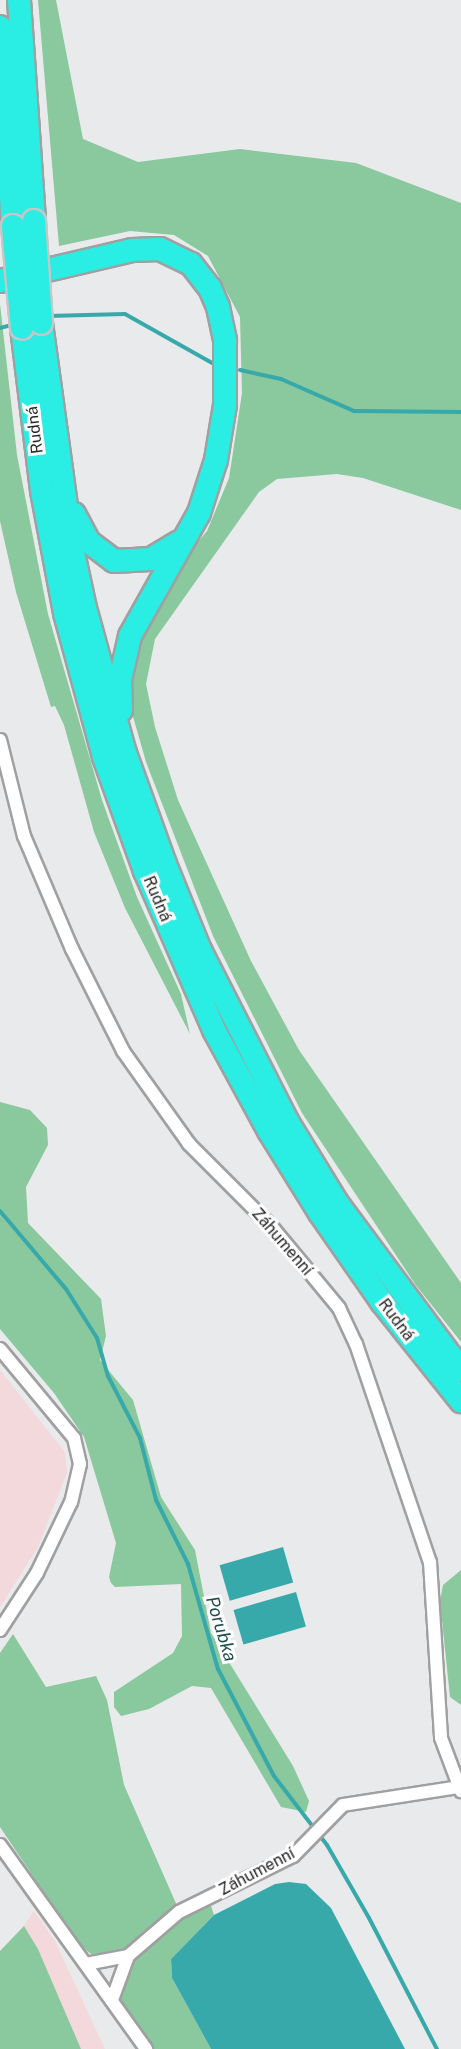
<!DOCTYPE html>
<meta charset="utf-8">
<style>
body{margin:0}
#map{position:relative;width:461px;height:2049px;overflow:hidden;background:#e9eaeb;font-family:"Public Sans",sans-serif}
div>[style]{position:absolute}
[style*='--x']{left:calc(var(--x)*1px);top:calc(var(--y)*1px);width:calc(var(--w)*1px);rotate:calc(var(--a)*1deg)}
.industrial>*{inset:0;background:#f3d8dc}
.green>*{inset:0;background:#8ac89e}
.water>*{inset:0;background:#38a9aa;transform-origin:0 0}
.stream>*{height:4px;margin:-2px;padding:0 2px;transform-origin:2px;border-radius:2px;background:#38a9aa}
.roads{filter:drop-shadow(2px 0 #9fa0a1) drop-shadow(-2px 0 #9fa0a1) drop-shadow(0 2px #9fa0a1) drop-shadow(0 -2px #9fa0a1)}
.street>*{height:12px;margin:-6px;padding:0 6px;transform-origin:6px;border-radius:6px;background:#fff}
.highway>*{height:22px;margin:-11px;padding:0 11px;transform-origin:11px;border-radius:11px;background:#2aeee4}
.bridges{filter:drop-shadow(2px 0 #c6c6c7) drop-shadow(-2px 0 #c6c6c7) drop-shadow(0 2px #c6c6c7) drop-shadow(0 -2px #c6c6c7)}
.highway-bridge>*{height:22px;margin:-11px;padding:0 11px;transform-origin:11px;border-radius:11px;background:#2aeee4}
span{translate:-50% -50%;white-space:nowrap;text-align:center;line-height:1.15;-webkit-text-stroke:6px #fff;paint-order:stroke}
.street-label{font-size:16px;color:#252526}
.water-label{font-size:18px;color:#1c4c4d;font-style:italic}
</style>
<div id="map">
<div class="industrial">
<i style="clip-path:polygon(0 1370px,65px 1452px,67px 1473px,38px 1547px,0 1607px)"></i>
<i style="clip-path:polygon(34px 1911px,55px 1941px,105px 2049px,81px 2049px,38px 1949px,24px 1926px)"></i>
</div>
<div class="green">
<i style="clip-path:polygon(38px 0,56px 0,83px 139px,138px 162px,240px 149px,356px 163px,461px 203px,461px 510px,363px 478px,337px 474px,277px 479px,259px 492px,155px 639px,146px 684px,155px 727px,178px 800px,251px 961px,299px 1050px,461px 1283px,461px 1342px,415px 1284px,302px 1113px,213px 936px,146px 762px,132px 713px,130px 675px,133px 650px,183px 560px,207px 531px,229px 478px,242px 393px,240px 317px,208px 256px,174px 235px,130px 231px,59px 246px)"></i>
<i style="clip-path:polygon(0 304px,17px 455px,48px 614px,102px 800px,137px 897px,181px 994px,190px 1034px,125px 908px,94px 832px,64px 725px,55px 706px,51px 707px,16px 592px,0 521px)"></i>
<i style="clip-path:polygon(0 1102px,30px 1110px,47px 1128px,48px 1145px,26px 1187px,28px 1223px,101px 1299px,106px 1336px,100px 1360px,133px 1400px,161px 1497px,195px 1550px,211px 1633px,293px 1766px,309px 1801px,306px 1812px,281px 1807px,211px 1688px,192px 1686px,149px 1709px,121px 1716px,114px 1707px,114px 1692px,173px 1653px,182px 1636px,181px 1584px,115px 1587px,111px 1583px,109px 1577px,116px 1543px,84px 1437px,54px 1393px,0 1329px)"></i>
<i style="clip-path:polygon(461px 1570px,461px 1705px,450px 1697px,440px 1601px,443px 1585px)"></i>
<i style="clip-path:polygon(13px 1634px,46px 1687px,96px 1676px,107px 1700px,124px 1785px,178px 1908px,123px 1953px,91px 1954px,79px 1945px,0 1827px,0 1653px)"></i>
<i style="clip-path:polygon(209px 1900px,214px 1915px,171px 1959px,172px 1978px,211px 2049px,149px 2049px,120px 1998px,126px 1967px,179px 1917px)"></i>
<i style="clip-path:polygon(24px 1926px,38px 1949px,81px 2049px,0 2049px,0 1951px)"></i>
</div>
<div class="water">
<i style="left:283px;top:1547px;width:37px;height:66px;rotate:74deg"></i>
<i style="left:296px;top:1592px;width:36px;height:65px;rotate:74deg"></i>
<i style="clip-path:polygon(289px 1882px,306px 1884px,331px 1908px,405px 2049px,211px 2049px,172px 1978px,171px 1959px,214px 1915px,275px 1884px)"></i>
</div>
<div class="stream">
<i style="--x:48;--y:316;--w:77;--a:-1.5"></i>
<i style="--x:125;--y:314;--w:104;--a:29.3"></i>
<i style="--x:0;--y:328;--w:16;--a:-15"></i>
<i style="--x:240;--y:370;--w:42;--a:12.4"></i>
<i style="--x:281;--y:379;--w:80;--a:23.7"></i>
<i style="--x:354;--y:411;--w:107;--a:0.5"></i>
<i style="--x:0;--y:1211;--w:102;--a:49.8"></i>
<i style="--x:66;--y:1289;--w:58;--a:57.7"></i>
<i style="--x:97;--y:1338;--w:40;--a:74"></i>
<i style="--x:108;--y:1376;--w:70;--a:62.7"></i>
<i style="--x:140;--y:1438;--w:64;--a:75.5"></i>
<i style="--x:156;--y:1500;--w:72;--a:63.4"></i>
<i style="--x:188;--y:1564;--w:109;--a:74.1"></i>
<i style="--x:218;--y:1669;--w:121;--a:62.4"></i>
<i style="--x:274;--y:1776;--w:87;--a:52.5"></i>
<i style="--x:327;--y:1845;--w:84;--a:60.1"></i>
<i style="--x:369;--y:1918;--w:148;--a:62.6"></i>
</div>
<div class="roads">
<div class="street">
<i style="--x:0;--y:740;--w:99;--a:76"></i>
<i style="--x:24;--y:836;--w:123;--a:67"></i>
<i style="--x:72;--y:949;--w:114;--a:63.4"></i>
<i style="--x:123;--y:1051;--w:114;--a:54.6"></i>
<i style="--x:189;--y:1144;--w:117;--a:45"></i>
<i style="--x:272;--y:1227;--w:105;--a:50.4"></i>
<i style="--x:339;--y:1308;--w:40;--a:65"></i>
<i style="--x:356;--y:1344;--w:230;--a:71.3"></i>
<i style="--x:430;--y:1562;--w:176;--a:86.4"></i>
<i style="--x:441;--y:1738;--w:57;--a:69.3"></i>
<i style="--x:0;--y:1349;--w:116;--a:50.3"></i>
<i style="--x:74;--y:1438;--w:27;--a:77"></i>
<i style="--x:80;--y:1464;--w:39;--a:103"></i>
<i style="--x:71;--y:1502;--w:79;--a:115.6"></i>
<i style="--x:37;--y:1573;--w:68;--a:123"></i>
<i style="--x:0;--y:1845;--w:251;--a:54.4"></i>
<i style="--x:86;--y:1964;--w:43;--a:-10.8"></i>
<i style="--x:128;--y:1956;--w:67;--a:-40.8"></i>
<i style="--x:179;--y:1912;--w:127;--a:-26.2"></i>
<i style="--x:293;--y:1856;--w:71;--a:-45.6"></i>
<i style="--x:343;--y:1805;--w:117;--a:-8.8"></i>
<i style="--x:112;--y:2000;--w:47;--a:-70"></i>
</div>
<div class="highway">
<i style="--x:19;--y:0;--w:222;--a:86.1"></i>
<i style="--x:0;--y:27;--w:199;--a:86.3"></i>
<i style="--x:0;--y:281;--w:136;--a:-13.2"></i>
<i style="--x:132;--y:250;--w:28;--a:-2"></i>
<i style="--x:160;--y:249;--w:34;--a:26"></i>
<i style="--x:191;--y:264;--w:31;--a:52"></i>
<i style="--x:210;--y:288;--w:21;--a:67"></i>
<i style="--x:218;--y:307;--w:35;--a:78"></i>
<i style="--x:225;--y:341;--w:64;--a:90"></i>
<i style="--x:225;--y:405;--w:56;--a:99.3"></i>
<i style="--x:216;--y:460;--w:56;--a:107.8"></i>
<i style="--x:199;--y:513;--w:141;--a:119.3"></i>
<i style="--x:130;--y:636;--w:45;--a:102.8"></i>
<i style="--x:120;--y:680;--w:30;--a:88"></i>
<i style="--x:41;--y:323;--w:227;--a:82.2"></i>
<i style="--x:72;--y:548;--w:61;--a:77.8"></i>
<i style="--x:85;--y:608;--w:150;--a:74.6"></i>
<i style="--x:125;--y:753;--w:118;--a:70.2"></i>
<i style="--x:165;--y:864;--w:93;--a:67.9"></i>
<i style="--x:200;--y:950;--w:192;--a:63"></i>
<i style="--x:287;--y:1121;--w:96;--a:58.6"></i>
<i style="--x:337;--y:1203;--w:208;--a:53.4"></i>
<i style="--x:22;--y:328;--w:164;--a:83"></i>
<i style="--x:42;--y:491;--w:124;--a:79.3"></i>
<i style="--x:65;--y:613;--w:149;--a:74.8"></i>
<i style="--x:104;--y:757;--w:121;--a:70.2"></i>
<i style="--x:145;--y:871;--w:173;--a:66.5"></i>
<i style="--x:214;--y:1030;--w:115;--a:61.4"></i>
<i style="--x:269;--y:1131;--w:97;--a:58.1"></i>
<i style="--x:320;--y:1213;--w:108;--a:55.1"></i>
<i style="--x:382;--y:1302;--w:127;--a:51.4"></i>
<i style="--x:74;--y:514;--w:32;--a:62"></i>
<i style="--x:89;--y:542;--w:31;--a:37"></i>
<i style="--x:114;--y:561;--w:37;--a:-3"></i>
<i style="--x:151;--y:559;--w:33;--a:-31"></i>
</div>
</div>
<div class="bridges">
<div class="highway-bridge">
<i style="--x:34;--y:221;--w:102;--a:86.1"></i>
<i style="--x:13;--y:226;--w:102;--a:85"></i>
</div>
</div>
<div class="street-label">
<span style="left:35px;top:430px;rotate:-97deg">Rudná</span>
<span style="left:157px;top:899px;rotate:67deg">Rudná</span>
<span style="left:282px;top:1242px;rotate:49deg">Záhumenní</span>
<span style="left:396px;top:1320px;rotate:53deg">Rudná</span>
<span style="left:257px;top:1872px;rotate:-28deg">Záhumenní</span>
</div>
<div class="water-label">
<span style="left:221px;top:1629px;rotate:73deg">Porubka</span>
</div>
</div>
